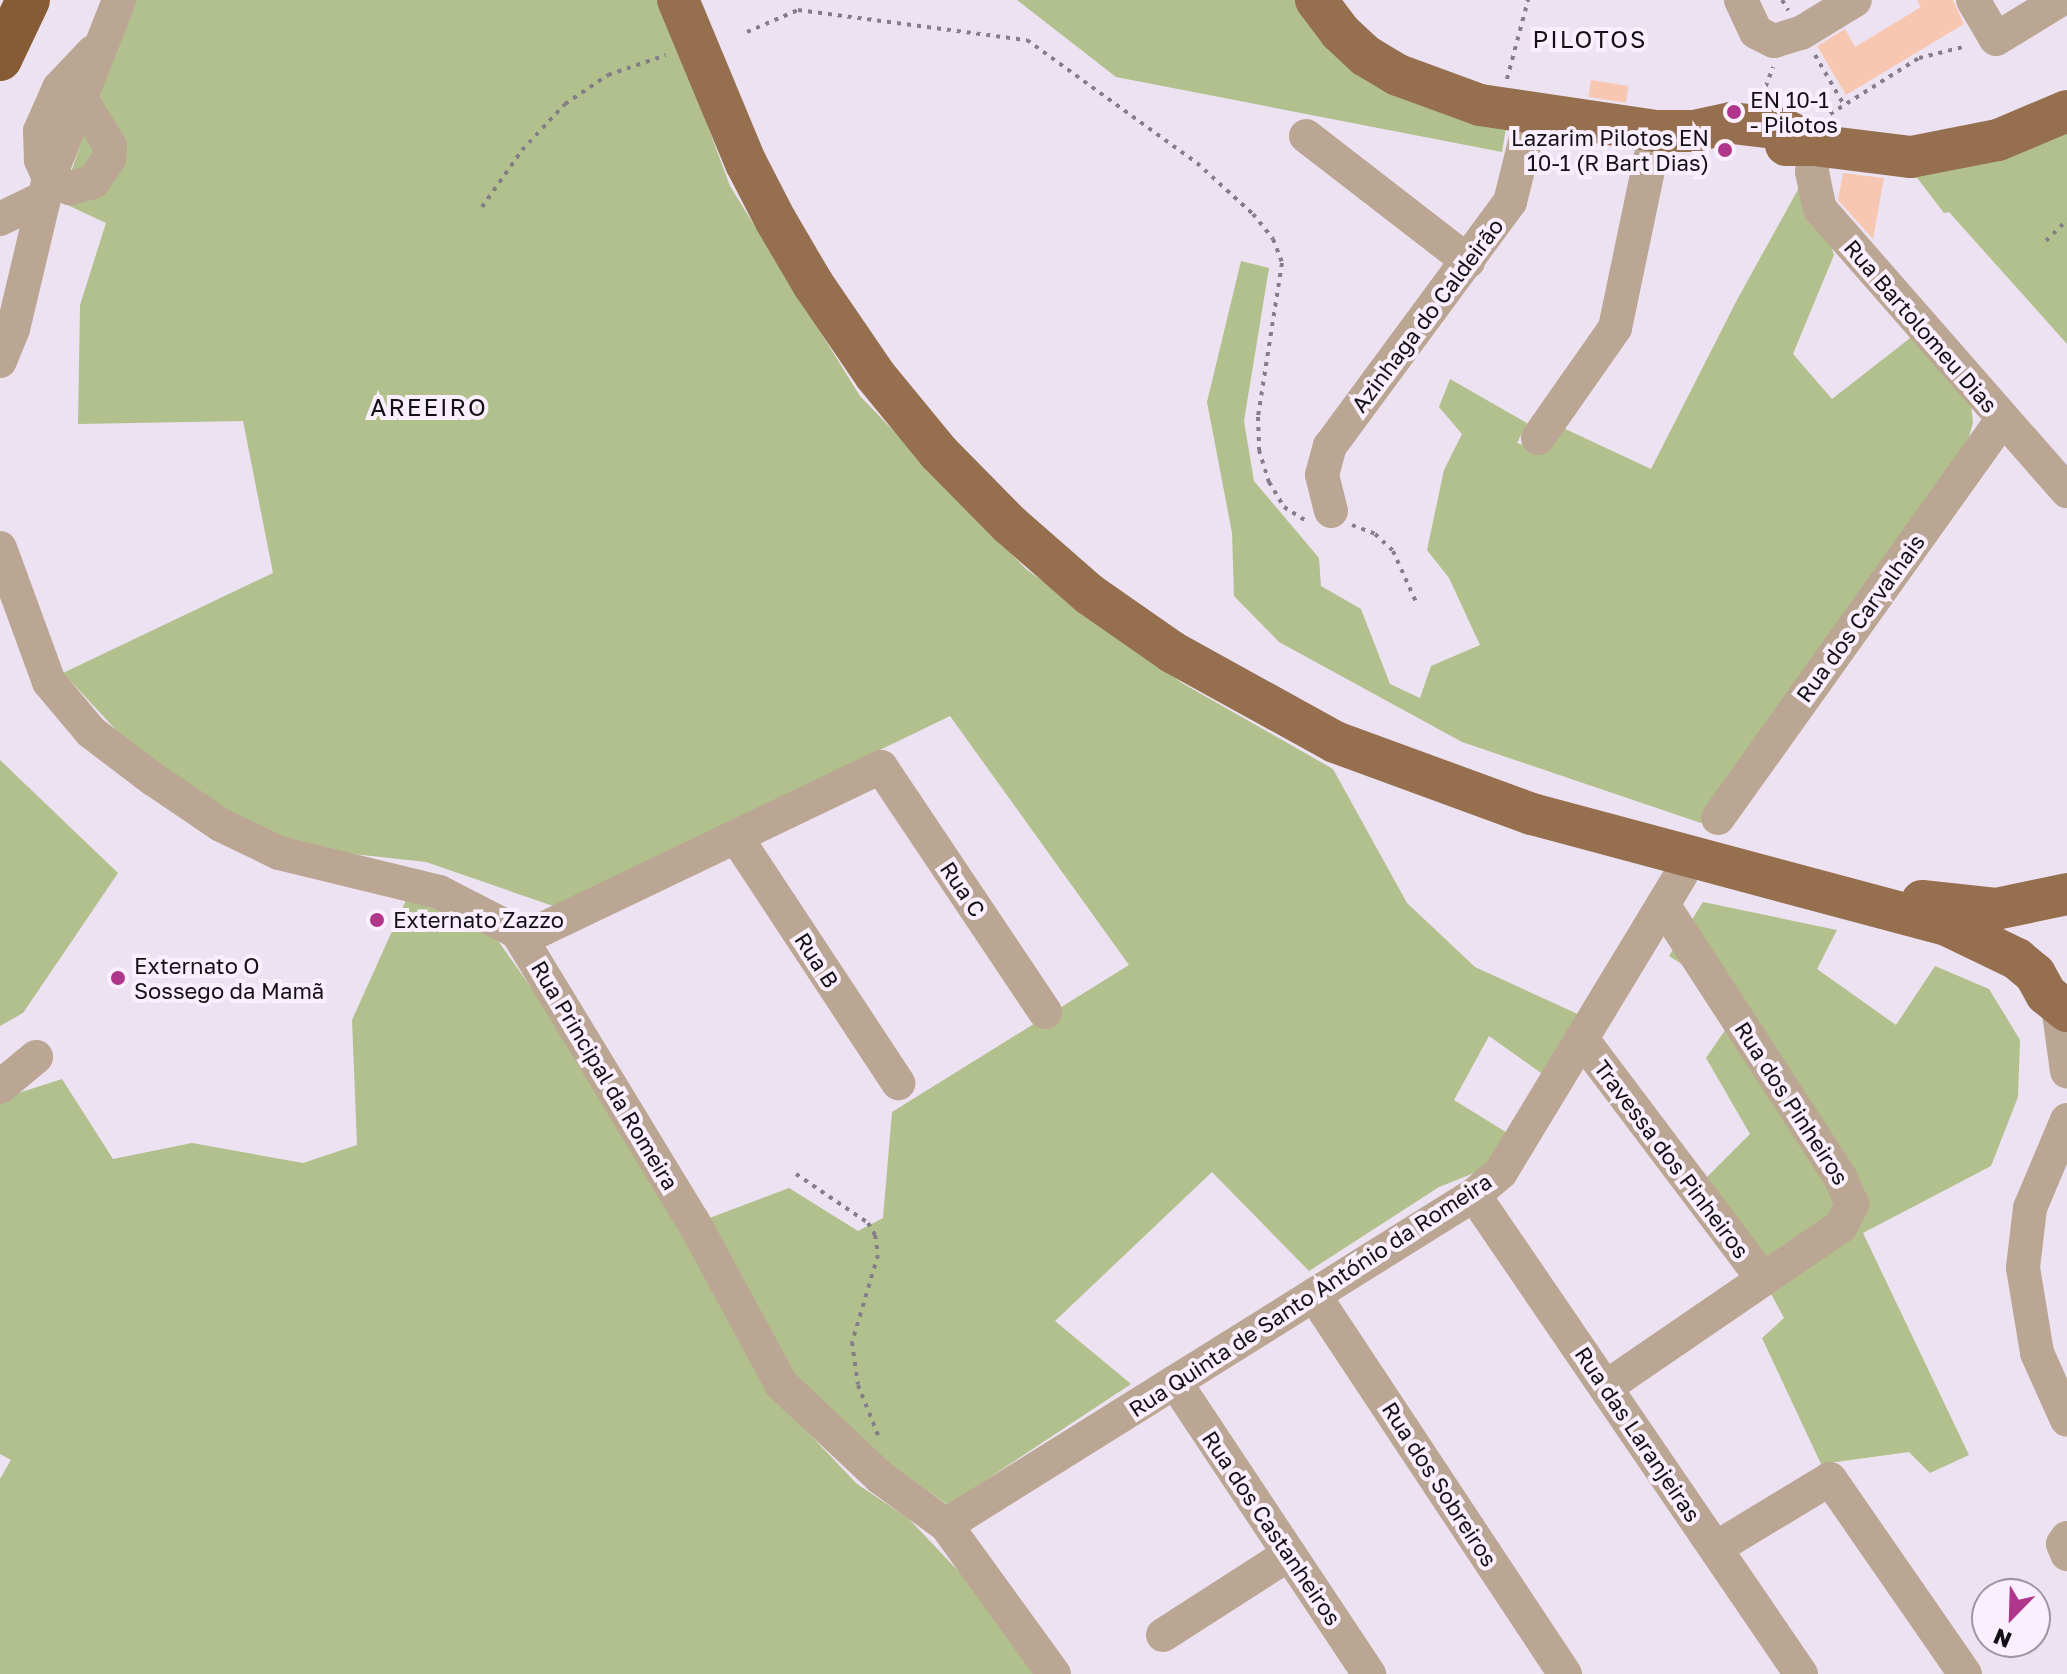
<!DOCTYPE html>
<meta charset="utf-8">
<style>
body{margin:0}
#map{position:relative;width:2067px;height:1674px;overflow:hidden;background:#ede2f1;font-family:"Golos Text",sans-serif}
div>[style]{position:absolute}
[style*='--x']{left:calc(var(--x)*1px);top:calc(var(--y)*1px);width:calc(var(--w)*1px);rotate:calc(var(--a)*1deg)}
.green>*{inset:0;background:#b1c08c}
.building>*{inset:0;background:#f8c7b1;transform-origin:0 0}
.path>*{height:4px;margin-top:-2px;transform-origin:0;background:repeating-linear-gradient(90deg,#857e88 0 4px,transparent 0 10px)}
.minor>*{height:34px;margin:-17px;padding:0 17px;transform-origin:17px;border-radius:17px;background:#bba694}
.major>*{height:42px;margin:-21px;padding:0 21px;transform-origin:21px;border-radius:21px;background:#956f4e}
.highway>*{height:44px;margin:-22px;padding:0 22px;transform-origin:22px;border-radius:22px;background:#875b33}
.dots>*{width:22px;height:22px;translate:-50% -50%;box-sizing:border-box;border:4px solid #faefff;border-radius:50%}
span{translate:-50% -50%;white-space:nowrap;text-align:center;line-height:1.15;-webkit-text-stroke:8px #faefff;paint-order:stroke}
.poi-label{font-size:22px;color:#141116}
.left{translate:0 -50%;text-align:left}
.right{translate:-100% -50%;text-align:right}
.street-label{font-size:22px;color:#141116}
.neighbourhood-label{font-size:24px;color:#141116;letter-spacing:2px}
.north{position:absolute;left:1971px;top:1578px;width:80px;height:80px;box-sizing:border-box;background:#faefff;border:2px solid #9e96a2;border-radius:50%;rotate:203deg;font-size:22px;font-weight:700;line-height:32px;text-align:center;color:#141116}
.north::after{content:'';display:block;margin:auto;width:28px;height:36px;background:#af368b;clip-path:polygon(50% 0,100% 100%,50% 72%,0 100%)}
</style>
<div id="map">
<div class="green">
<i style="clip-path:polygon(129px 0,661px 0,730px 186px,860px 396px,1026px 569px,1182px 683px,1333px 769px,1407px 903px,1475px 967px,1582px 1016px,1544px 1075px,1489px 1036px,1454px 1100px,1509px 1134px,1484px 1169px,1439px 1187px,1309px 1271px,1212px 1172px,1055px 1321px,1131px 1384px,948px 1505px,851px 1438px,790px 1372px,704px 1220px,789px 1188px,858px 1231px,883px 1218px,892px 1112px,1129px 965px,950px 716px,556px 907px,426px 862px,326px 851px,229px 819px,119px 733px,63px 673px,273px 573px,243px 421px,78px 424px,80px 305px,106px 223px,61px 202px)"></i>
<i style="clip-path:polygon(1017px 0,1302px 0,1507px 122px,1502px 152px,1116px 77px)"></i>
<i style="clip-path:polygon(2067px 120px,2067px 344px,1949px 212px,1944px 213px,1905px 162px)"></i>
<i style="clip-path:polygon(1800px 186px,1827px 232px,1834px 255px,1793px 354px,1832px 399px,1914px 335px,1970px 395px,1973px 423px,1964px 454px,1754px 740px,1701px 823px,1462px 742px,1279px 642px,1234px 596px,1232px 533px,1207px 402px,1241px 261px,1269px 268px,1244px 421px,1254px 481px,1319px 558px,1321px 586px,1361px 609px,1390px 684px,1420px 698px,1431px 666px,1480px 645px,1449px 578px,1427px 550px,1444px 470px,1462px 434px,1439px 407px,1450px 379px,1527px 423px,1517px 443px,1544px 451px,1561px 427px,1651px 469px,1738px 298px)"></i>
<i style="clip-path:polygon(0 760px,118px 873px,23px 1013px,0 1026px)"></i>
<i style="clip-path:polygon(407px 898px,491px 931px,609px 1097px,779px 1402px,857px 1484px,908px 1518px,1001px 1616px,1038px 1674px,0 1674px,0 1479px,11px 1460px,0 1454px,0 1099px,62px 1079px,113px 1159px,192px 1143px,303px 1163px,357px 1145px,352px 1020px)"></i>
<i style="clip-path:polygon(1703px 902px,1837px 930px,1817px 969px,1896px 1025px,1935px 966px,1989px 989px,2020px 1040px,2018px 1097px,1991px 1166px,1863px 1233px,1969px 1455px,1930px 1473px,1909px 1452px,1821px 1464px,1762px 1338px,1784px 1318px,1763px 1279px,1694px 1190px,1750px 1134px,1706px 1058px,1730px 1023px,1719px 988px,1669px 956px)"></i>
</div>
<div class="building">
<i style="clip-path:polygon(1917px 0,1953px 0,1964px 24px,1846px 95px,1817px 46px,1845px 29px,1855px 47px,1921px 7px)"></i>
<i style="left:1591px;top:80px;width:38px;height:17px;rotate:9deg"></i>
<i style="clip-path:polygon(1843px 173px,1884px 178px,1873px 239px,1838px 200px)"></i>
</div>
<div class="path">
<i style="--x:1782;--y:0;--w:12;--a:59"></i>
<i style="--x:747;--y:32;--w:56;--a:-23.3"></i>
<i style="--x:798;--y:10;--w:231;--a:7.5"></i>
<i style="--x:1027;--y:40;--w:210;--a:35.9"></i>
<i style="--x:1197;--y:163;--w:76;--a:42.3"></i>
<i style="--x:1253;--y:214;--w:32;--a:51"></i>
<i style="--x:1273;--y:239;--w:26;--a:69"></i>
<i style="--x:1282;--y:263;--w:156;--a:98.9"></i>
<i style="--x:1258;--y:417;--w:33;--a:88"></i>
<i style="--x:1259;--y:450;--w:34;--a:73"></i>
<i style="--x:1269;--y:482;--w:29;--a:59"></i>
<i style="--x:1284;--y:507;--w:25;--a:32"></i>
<i style="--x:1815;--y:55;--w:58;--a:59.9"></i>
<i style="--x:1507;--y:79;--w:82;--a:-75.1"></i>
<i style="--x:1762;--y:96;--w:31;--a:-69"></i>
<i style="--x:1830;--y:114;--w:105;--a:-32.2"></i>
<i style="--x:1919;--y:58;--w:49;--a:-14"></i>
<i style="--x:482;--y:207;--w:70;--a:-54.9"></i>
<i style="--x:522;--y:150;--w:63;--a:-46.9"></i>
<i style="--x:565;--y:104;--w:52;--a:-34"></i>
<i style="--x:608;--y:75;--w:61;--a:-19"></i>
<i style="--x:2046;--y:241;--w:30;--a:-45"></i>
<i style="--x:1352;--y:525;--w:25;--a:21"></i>
<i style="--x:1375;--y:534;--w:25;--a:43"></i>
<i style="--x:1393;--y:551;--w:56;--a:65.7"></i>
<i style="--x:796;--y:1174;--w:87;--a:34.2"></i>
<i style="--x:868;--y:1223;--w:14;--a:60"></i>
<i style="--x:875;--y:1235;--w:20;--a:81"></i>
<i style="--x:878;--y:1255;--w:91;--a:106.6"></i>
<i style="--x:852;--y:1342;--w:43;--a:82.1"></i>
<i style="--x:858;--y:1385;--w:54;--a:68.2"></i>
</div>
<div class="minor">
<i style="--x:1741;--y:0;--w:35;--a:65"></i>
<i style="--x:1756;--y:32;--w:20;--a:27"></i>
<i style="--x:1774;--y:41;--w:28;--a:-17"></i>
<i style="--x:1801;--y:33;--w:63;--a:-31.4"></i>
<i style="--x:1973;--y:0;--w:45;--a:59.5"></i>
<i style="--x:1996;--y:39;--w:75;--a:-31.4"></i>
<i style="--x:81;--y:99;--w:55;--a:58.3"></i>
<i style="--x:110;--y:146;--w:13;--a:94"></i>
<i style="--x:109;--y:159;--w:28;--a:125"></i>
<i style="--x:93;--y:182;--w:24;--a:165"></i>
<i style="--x:70;--y:188;--w:23;--a:-155"></i>
<i style="--x:49;--y:178;--w:20;--a:-114"></i>
<i style="--x:41;--y:160;--w:29;--a:-92"></i>
<i style="--x:40;--y:131;--w:47;--a:-66.2"></i>
<i style="--x:59;--y:88;--w:50;--a:-46.6"></i>
<i style="--x:1306;--y:136;--w:205;--a:37.7"></i>
<i style="--x:1814;--y:145;--w:27;--a:94"></i>
<i style="--x:1812;--y:172;--w:38;--a:78"></i>
<i style="--x:1820;--y:209;--w:375;--a:48.8"></i>
<i style="--x:0;--y:219;--w:48;--a:-26"></i>
<i style="--x:0;--y:361;--w:35;--a:-68"></i>
<i style="--x:13;--y:329;--w:155;--a:-76.6"></i>
<i style="--x:49;--y:178;--w:191;--a:-68.5"></i>
<i style="--x:1538;--y:438;--w:134;--a:-55"></i>
<i style="--x:1615;--y:328;--w:201;--a:-78.2"></i>
<i style="--x:1331;--y:511;--w:37;--a:-104"></i>
<i style="--x:1322;--y:475;--w:30;--a:-75"></i>
<i style="--x:1330;--y:446;--w:303;--a:-53.6"></i>
<i style="--x:1510;--y:202;--w:91;--a:-76"></i>
<i style="--x:0;--y:548;--w:143;--a:69.9"></i>
<i style="--x:49;--y:682;--w:65;--a:50"></i>
<i style="--x:91;--y:732;--w:78;--a:37.2"></i>
<i style="--x:153;--y:779;--w:82;--a:34.1"></i>
<i style="--x:221;--y:825;--w:64;--a:25.8"></i>
<i style="--x:279;--y:853;--w:165;--a:13.7"></i>
<i style="--x:439;--y:892;--w:88;--a:27.1"></i>
<i style="--x:517;--y:932;--w:338;--a:58.7"></i>
<i style="--x:693;--y:1221;--w:185;--a:61.6"></i>
<i style="--x:781;--y:1384;--w:137;--a:43.2"></i>
<i style="--x:881;--y:1478;--w:80;--a:35.9"></i>
<i style="--x:946;--y:1525;--w:184;--a:54.1"></i>
<i style="--x:1718;--y:818;--w:490;--a:-54.5"></i>
<i style="--x:736;--y:837;--w:295;--a:56.6"></i>
<i style="--x:522;--y:939;--w:398;--a:-25.6"></i>
<i style="--x:881;--y:767;--w:295;--a:56.2"></i>
<i style="--x:2058;--y:1006;--w:66;--a:82.1"></i>
<i style="--x:1582;--y:1039;--w:301;--a:53"></i>
<i style="--x:0;--y:1087;--w:47;--a:-39.8"></i>
<i style="--x:2067;--y:1120;--w:95;--a:112.8"></i>
<i style="--x:2030;--y:1208;--w:60;--a:96.7"></i>
<i style="--x:2023;--y:1268;--w:86;--a:80.6"></i>
<i style="--x:2037;--y:1353;--w:73;--a:65.9"></i>
<i style="--x:1474;--y:1195;--w:580;--a:55.68"></i>
<i style="--x:1314;--y:1295;--w:455;--a:56.5"></i>
<i style="--x:1175;--y:1382;--w:351;--a:56.4"></i>
<i style="--x:1606;--y:1387;--w:285;--a:-34.4"></i>
<i style="--x:1841;--y:1226;--w:25;--a:-63"></i>
<i style="--x:1852;--y:1204;--w:30;--a:-114"></i>
<i style="--x:1840;--y:1177;--w:325;--a:-123"></i>
<i style="--x:946;--y:1525;--w:623;--a:-32.01"></i>
<i style="--x:1474;--y:1195;--w:35;--a:-40"></i>
<i style="--x:1501;--y:1172;--w:347;--a:-58.8"></i>
<i style="--x:2067;--y:1538;--w:7;--a:124"></i>
<i style="--x:2063;--y:1544;--w:11;--a:68"></i>
<i style="--x:1716;--y:1548;--w:133;--a:-31.2"></i>
<i style="--x:1830;--y:1479;--w:237;--a:55.3"></i>
<i style="--x:1163;--y:1635;--w:150;--a:-32.7"></i>
</div>
<div class="major">
<i style="--x:678;--y:0;--w:177;--a:67.4"></i>
<i style="--x:746;--y:163;--w:65;--a:62.7"></i>
<i style="--x:776;--y:221;--w:73;--a:59.6"></i>
<i style="--x:813;--y:284;--w:110;--a:55.7"></i>
<i style="--x:875;--y:375;--w:101;--a:50.6"></i>
<i style="--x:939;--y:453;--w:100;--a:45.4"></i>
<i style="--x:1009;--y:524;--w:106;--a:41.2"></i>
<i style="--x:1089;--y:594;--w:101;--a:34.9"></i>
<i style="--x:1172;--y:652;--w:186;--a:28.9"></i>
<i style="--x:1335;--y:742;--w:210;--a:20.1"></i>
<i style="--x:1532;--y:814;--w:432;--a:15"></i>
<i style="--x:1949;--y:926;--w:76;--a:25.9"></i>
<i style="--x:2017;--y:959;--w:23;--a:40"></i>
<i style="--x:2035;--y:974;--w:23;--a:61"></i>
<i style="--x:2046;--y:994;--w:27;--a:39"></i>
<i style="--x:1316;--y:0;--w:40;--a:53"></i>
<i style="--x:1340;--y:32;--w:35;--a:43"></i>
<i style="--x:1366;--y:56;--w:37;--a:31"></i>
<i style="--x:1398;--y:75;--w:87;--a:20.1"></i>
<i style="--x:1480;--y:105;--w:178;--a:8.4"></i>
<i style="--x:1656;--y:131;--w:38;--a:0"></i>
<i style="--x:1694;--y:131;--w:39;--a:-12"></i>
<i style="--x:1732;--y:123;--w:51;--a:6.7"></i>
<i style="--x:1783;--y:129;--w:35;--a:27"></i>
<i style="--x:1786;--y:145;--w:28;--a:0"></i>
<i style="--x:1814;--y:145;--w:98;--a:7.1"></i>
<i style="--x:1911;--y:157;--w:89;--a:-11.1"></i>
<i style="--x:1998;--y:140;--w:75;--a:-22.8"></i>
<i style="--x:1922;--y:901;--w:74;--a:6.2"></i>
<i style="--x:1996;--y:909;--w:73;--a:-11.9"></i>
</div>
<div class="highway">
<i style="--x:0;--y:59;--w:65;--a:-64.6"></i>
</div>
<div class="dots">
<i style="left:1734px;top:112px;background:#af368b"></i>
<i style="left:1725px;top:150px;background:#af368b"></i>
<i style="left:377px;top:920px;background:#af368b"></i>
<i style="left:118px;top:978px;background:#af368b"></i>
</div>
<div class="poi-label">
<span class="left" style="left:1750px;top:112px">EN 10-1<br>- Pilotos</span>
<span class="right" style="left:1709px;top:150px">Lazarim Pilotos EN<br>10-1 (R Bart Dias)</span>
<span class="left" style="left:393px;top:920px">Externato Zazzo</span>
<span class="left" style="left:134px;top:978px">Externato O<br>Sossego da Mamã</span>
</div>
<div class="street-label">
<span style="left:1427px;top:315px;rotate:-53deg">Azinhaga do Caldeirão</span>
<span style="left:1921px;top:326px;rotate:49deg">Rua Bartolomeu Dias</span>
<span style="left:1860px;top:618px;rotate:-54deg">Rua dos Carvalhais</span>
<span style="left:963px;top:889px;rotate:56deg">Rua C</span>
<span style="left:817px;top:960px;rotate:57deg">Rua B</span>
<span style="left:605px;top:1075px;rotate:59deg">Rua Principal da Romeira</span>
<span style="left:1792px;top:1103px;rotate:57deg">Rua dos Pinheiros</span>
<span style="left:1672px;top:1159px;rotate:53deg">Travessa dos Pinheiros</span>
<span style="left:1310px;top:1295px;rotate:-33deg">Rua Quinta de Santo António da Romeira</span>
<span style="left:1638px;top:1434px;rotate:56deg">Rua das Laranjeiras</span>
<span style="left:1440px;top:1484px;rotate:57deg">Rua dos Sobreiros</span>
<span style="left:1272px;top:1528px;rotate:56deg">Rua dos Castanheiros</span>
</div>
<div class="neighbourhood-label">
<span style="left:1590px;top:39px">PILOTOS</span>
<span style="left:429px;top:407px">AREEIRO</span>
</div>
<div class="north">N</div>
</div>
